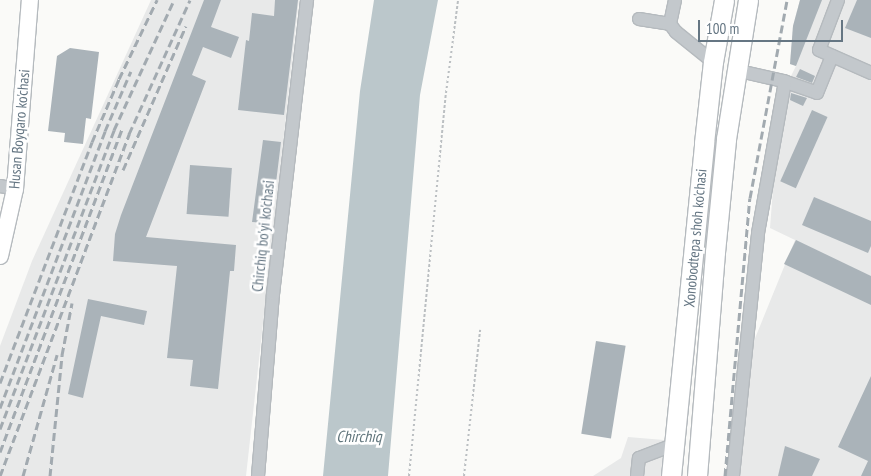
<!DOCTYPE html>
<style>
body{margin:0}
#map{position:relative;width:871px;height:476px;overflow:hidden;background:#fafaf8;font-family:"PT Sans Narrow",sans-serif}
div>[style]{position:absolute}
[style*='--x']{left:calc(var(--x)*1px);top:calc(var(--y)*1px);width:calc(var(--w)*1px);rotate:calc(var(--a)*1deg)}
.built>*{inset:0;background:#e8e9e9}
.water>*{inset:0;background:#bbc7cb}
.building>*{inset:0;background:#aab3b9;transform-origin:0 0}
.path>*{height:2px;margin-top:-1px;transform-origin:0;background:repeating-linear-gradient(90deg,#bbbfc2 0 2.5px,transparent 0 5px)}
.roads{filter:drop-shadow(1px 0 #b5babe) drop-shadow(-1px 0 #b5babe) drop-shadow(0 1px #b5babe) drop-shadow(0 -1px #b5babe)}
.minor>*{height:12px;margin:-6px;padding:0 6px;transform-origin:6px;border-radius:6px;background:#c3c8cc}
.major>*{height:16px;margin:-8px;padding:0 8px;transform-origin:8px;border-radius:8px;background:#fff}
.highway>*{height:19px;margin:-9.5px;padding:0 9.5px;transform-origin:9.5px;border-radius:9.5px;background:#fff}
.rail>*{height:3px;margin-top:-1.5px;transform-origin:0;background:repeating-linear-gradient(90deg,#a2aab0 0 8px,transparent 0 12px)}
span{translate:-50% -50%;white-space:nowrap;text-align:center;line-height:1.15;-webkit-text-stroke:5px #fff;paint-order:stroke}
.street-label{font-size:15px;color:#657683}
.water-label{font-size:16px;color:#60757c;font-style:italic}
.scale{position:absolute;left:698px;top:20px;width:145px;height:22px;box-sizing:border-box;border:2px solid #657683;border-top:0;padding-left:6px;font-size:15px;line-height:18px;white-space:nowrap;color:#657683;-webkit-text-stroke:4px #fff;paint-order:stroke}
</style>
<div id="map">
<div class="built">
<i style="clip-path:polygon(151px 0,299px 0,246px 476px,0 476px,0 346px,32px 261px)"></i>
<i style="clip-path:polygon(800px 0,871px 0,871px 476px,738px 476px,749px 353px,795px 240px,770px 228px,780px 98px,796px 66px,790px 64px,793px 26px)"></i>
<i style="clip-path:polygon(628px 437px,664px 440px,661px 476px,593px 476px,621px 458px)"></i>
</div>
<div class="water">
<i style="clip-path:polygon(374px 0,438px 0,420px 95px,388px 476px,323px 476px,360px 91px)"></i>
</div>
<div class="building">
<i style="clip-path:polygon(204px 0,221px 0,211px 27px,239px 37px,231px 58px,203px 47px,192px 75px,206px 81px,146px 237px,236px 245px,234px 271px,230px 271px,218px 389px,190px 386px,193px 360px,167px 358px,177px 266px,113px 261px,115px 234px,121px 215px)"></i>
<i style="clip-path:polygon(275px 0,298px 0,284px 115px,238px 110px,246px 40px,249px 41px,252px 13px,274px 16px)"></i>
<i style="clip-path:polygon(800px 0,822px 0,796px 66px,790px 64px,793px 26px)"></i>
<i style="clip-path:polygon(857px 0,871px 0,871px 38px,845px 28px)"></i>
<i style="clip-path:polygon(70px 48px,99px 52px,91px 119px,86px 118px,83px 144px,64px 142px,65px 133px,48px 131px,57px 56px)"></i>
<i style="clip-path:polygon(800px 69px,815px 76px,812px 83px,796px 77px)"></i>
<i style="clip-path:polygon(791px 93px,807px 98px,803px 106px,790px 100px)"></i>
<i style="left:812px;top:110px;width:17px;height:78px;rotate:24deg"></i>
<i style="clip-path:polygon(263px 140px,281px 142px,275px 191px,271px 191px,267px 223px,252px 222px)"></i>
<i style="left:190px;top:165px;width:42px;height:49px;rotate:4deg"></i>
<i style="clip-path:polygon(814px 197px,871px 221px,871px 246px,868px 253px,802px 225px)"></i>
<i style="clip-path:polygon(796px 240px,871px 276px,871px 305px,784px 264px)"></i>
<i style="clip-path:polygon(88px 299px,147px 311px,144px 325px,101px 316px,83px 398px,68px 394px)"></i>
<i style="left:596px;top:341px;width:30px;height:94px;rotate:9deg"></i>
<i style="clip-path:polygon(871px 376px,871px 476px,861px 476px,868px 461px,838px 447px)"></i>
<i style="clip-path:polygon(785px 446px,820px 459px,812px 476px,778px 476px)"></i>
</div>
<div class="path">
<i style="--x:409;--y:476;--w:385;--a:-84.5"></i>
<i style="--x:446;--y:93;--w:94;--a:-82.6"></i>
<i style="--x:464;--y:476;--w:147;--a:-83.7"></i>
</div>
<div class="roads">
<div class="minor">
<i style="--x:675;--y:0;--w:25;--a:102"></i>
<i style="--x:670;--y:24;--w:10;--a:53"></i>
<i style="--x:676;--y:32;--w:48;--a:39"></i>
<i style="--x:838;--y:0;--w:53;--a:110.8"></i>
<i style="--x:819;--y:50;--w:57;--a:23.9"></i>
<i style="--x:639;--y:19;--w:31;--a:9"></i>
<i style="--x:735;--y:70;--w:49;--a:12.9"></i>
<i style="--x:783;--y:81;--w:36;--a:19"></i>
<i style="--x:817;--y:93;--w:40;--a:-68"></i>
<i style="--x:0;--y:186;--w:5;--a:11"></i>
<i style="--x:258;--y:476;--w:183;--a:-85.3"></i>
<i style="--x:273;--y:294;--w:296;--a:-83.4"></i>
<i style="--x:637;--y:476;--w:18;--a:-84"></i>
<i style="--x:639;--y:458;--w:39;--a:-21"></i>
<i style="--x:733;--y:476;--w:244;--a:-84.1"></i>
<i style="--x:758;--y:233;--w:154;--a:-79.9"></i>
</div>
<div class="major">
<i style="--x:0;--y:256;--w:69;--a:-77.4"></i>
<i style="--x:15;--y:189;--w:190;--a:-85.5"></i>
</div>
<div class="highway">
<i style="--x:671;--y:476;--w:335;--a:-84.3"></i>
<i style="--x:704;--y:143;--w:81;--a:-83.7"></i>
<i style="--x:713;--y:62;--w:63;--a:-79.9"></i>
<i style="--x:697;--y:476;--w:225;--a:-85.4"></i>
<i style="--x:715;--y:252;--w:114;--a:-84.4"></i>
<i style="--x:726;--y:139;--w:141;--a:-81"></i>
</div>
</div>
<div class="rail">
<i style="--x:123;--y:170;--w:157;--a:-66.4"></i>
<i style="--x:0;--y:383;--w:258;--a:-69.1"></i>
<i style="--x:92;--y:142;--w:69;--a:-66.8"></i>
<i style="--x:119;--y:79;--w:88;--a:-64.3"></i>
<i style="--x:0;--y:408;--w:296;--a:-69.2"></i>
<i style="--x:105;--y:131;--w:65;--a:-66.6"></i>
<i style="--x:0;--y:429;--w:320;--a:-69.1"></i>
<i style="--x:114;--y:130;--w:143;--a:-65.2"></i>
<i style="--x:0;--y:452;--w:347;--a:-69.3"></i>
<i style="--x:0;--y:476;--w:366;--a:-69.3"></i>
<i style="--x:129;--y:134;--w:147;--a:-65.5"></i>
<i style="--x:23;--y:476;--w:126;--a:-74.3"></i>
<i style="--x:50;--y:476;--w:122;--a:-84.3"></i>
<i style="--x:62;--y:355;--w:53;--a:-79.1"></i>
<i style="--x:725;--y:476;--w:279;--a:-84.9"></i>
<i style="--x:750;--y:198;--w:201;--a:-79.4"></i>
</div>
<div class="street-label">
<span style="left:19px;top:129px;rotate:-85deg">Husan Boyqaro ko'chasi</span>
<span style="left:263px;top:236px;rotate:-84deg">Chirchiq bo'yi ko'chasi</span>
<span style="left:695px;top:238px;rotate:-85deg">Xonobodtepa shoh ko'chasi</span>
</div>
<div class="water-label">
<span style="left:359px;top:436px">Chirchiq</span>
</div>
<div class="scale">100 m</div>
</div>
